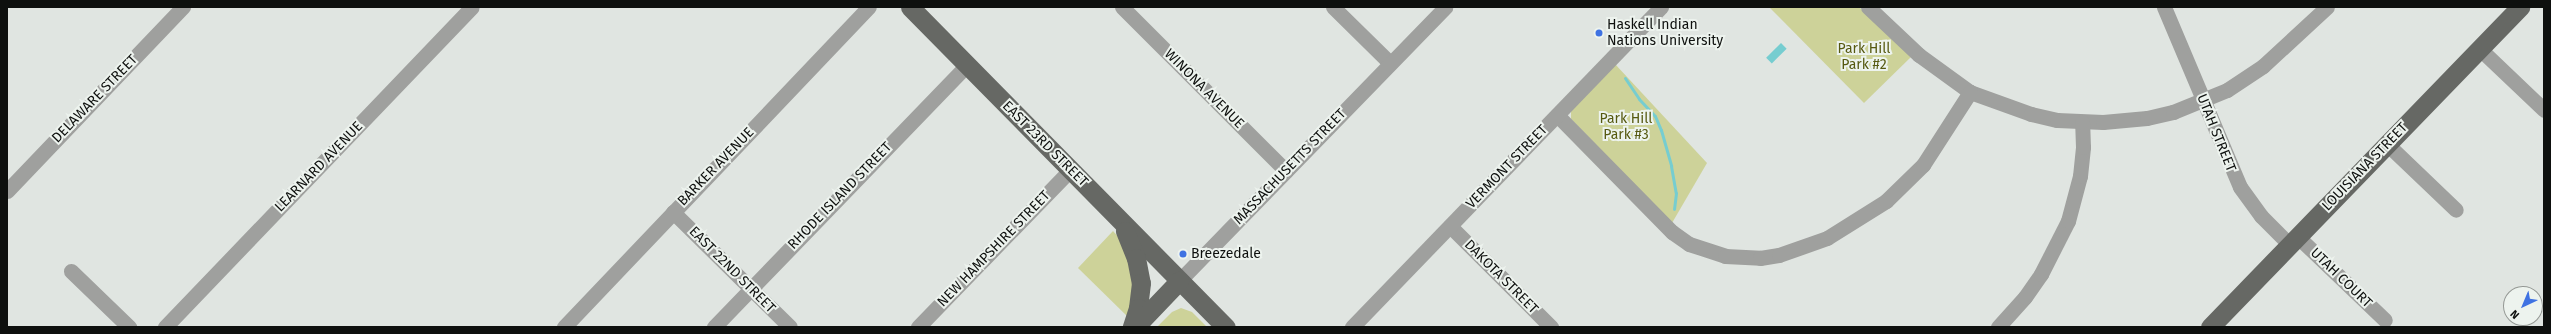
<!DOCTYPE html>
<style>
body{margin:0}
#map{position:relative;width:2551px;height:334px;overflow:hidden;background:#e0e5e1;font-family:"Fira Sans",sans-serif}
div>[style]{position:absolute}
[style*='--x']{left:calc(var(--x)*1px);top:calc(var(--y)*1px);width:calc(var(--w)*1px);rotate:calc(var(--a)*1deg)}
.green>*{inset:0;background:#cdd299}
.water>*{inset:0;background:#76cdd0;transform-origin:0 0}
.stream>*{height:3px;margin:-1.5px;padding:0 1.5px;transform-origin:1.5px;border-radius:1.5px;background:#76cdd0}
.minor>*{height:15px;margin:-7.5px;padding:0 7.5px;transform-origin:7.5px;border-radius:7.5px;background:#9fa09e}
.major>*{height:19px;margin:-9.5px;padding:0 9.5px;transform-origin:9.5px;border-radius:9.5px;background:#666864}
.dots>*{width:11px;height:11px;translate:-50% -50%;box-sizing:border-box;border:2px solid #edf3ee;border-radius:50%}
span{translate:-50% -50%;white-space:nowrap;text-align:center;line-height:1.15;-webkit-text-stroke:4px #edf3ee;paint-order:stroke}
.poi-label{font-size:14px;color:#0e100e}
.left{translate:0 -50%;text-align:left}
.park-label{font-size:14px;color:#565910}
.street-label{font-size:14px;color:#0e100e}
.frame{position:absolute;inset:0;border:8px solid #0e100e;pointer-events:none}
.north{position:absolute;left:2503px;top:286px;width:40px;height:40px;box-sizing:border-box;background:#edf3ee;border:1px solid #949894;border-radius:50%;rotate:224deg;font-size:11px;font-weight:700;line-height:16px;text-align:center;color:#0e100e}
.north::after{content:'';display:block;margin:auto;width:14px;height:18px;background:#3f72e2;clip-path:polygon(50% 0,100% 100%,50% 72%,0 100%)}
</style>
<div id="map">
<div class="green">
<i style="clip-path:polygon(1769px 7px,1859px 7px,1911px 57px,1864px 103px)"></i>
<i style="clip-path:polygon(1615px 64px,1707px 163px,1672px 223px,1571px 119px,1571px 110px)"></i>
<i style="clip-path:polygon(1113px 231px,1121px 240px,1135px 270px,1129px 318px,1078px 268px)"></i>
<i style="clip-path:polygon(1181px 308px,1192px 312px,1207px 327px,1157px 327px,1172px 312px)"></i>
</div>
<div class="water">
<i style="left:1781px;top:43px;width:8px;height:21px;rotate:45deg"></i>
</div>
<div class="stream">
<i style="--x:1625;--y:78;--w:25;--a:56"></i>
<i style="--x:1639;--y:99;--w:23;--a:47"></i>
<i style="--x:1655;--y:116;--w:15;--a:67"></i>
<i style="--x:1661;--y:130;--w:37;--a:74"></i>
<i style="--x:1671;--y:166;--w:27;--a:80"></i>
<i style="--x:1676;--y:193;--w:16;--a:97"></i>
</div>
<div class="minor">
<i style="--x:1122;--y:7;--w:232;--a:45"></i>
<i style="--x:1333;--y:7;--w:80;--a:44.5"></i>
<i style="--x:1868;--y:7;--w:70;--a:43.3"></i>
<i style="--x:1919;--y:55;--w:63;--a:36"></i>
<i style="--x:1970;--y:92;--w:65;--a:19.8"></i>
<i style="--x:2031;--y:114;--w:27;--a:13"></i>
<i style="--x:2057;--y:120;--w:46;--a:2.5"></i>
<i style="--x:2103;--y:122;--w:44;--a:-5.2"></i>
<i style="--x:2147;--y:118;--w:27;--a:-13"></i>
<i style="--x:2173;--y:112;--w:58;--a:-22.2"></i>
<i style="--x:2227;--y:90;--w:43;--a:-33.7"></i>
<i style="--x:2263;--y:66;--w:87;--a:-42.7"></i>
<i style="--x:2164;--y:7;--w:195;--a:67.1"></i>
<i style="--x:2240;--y:187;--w:36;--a:54"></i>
<i style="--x:2261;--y:216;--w:41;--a:45"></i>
<i style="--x:2480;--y:49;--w:88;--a:43.6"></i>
<i style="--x:1557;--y:115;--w:164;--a:45.5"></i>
<i style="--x:1672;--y:232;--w:21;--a:35"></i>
<i style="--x:1689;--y:244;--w:38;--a:18"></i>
<i style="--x:1725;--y:256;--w:35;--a:3"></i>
<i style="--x:1760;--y:258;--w:19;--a:-9"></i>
<i style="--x:1779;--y:255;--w:51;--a:-19.5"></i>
<i style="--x:1827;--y:238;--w:70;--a:-32.1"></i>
<i style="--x:1886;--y:201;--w:52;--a:-44.2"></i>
<i style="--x:1923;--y:165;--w:87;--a:-57.2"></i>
<i style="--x:2387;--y:144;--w:95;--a:43.7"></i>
<i style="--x:7;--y:191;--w:255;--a:-46.3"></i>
<i style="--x:673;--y:212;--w:164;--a:44.5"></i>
<i style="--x:1450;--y:226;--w:143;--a:45"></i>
<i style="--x:2298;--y:237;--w:120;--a:43.7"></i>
<i style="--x:71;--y:271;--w:81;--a:44"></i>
<i style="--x:1179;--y:281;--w:382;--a:-45.8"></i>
<i style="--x:165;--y:327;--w:443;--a:-46.2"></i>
<i style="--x:564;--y:327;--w:442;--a:-46.4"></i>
<i style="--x:714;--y:327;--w:364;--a:-46"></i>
<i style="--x:918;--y:327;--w:219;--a:-45.9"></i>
<i style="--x:1352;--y:327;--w:445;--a:-46"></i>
<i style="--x:1998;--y:327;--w:40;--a:-48"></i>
<i style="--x:2025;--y:297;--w:28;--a:-55"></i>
<i style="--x:2041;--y:274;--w:59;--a:-63"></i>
<i style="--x:2068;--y:221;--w:47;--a:-75.1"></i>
<i style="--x:2080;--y:176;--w:29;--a:-84"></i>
<i style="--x:2083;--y:147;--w:25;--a:-92"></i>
</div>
<div class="major">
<i style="--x:910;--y:7;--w:450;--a:45.4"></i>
<i style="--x:1125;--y:231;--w:29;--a:68"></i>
<i style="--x:1136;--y:258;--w:25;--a:79"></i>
<i style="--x:1141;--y:283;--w:25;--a:97"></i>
<i style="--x:1138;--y:308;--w:20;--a:108"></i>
<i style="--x:1135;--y:327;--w:64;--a:-46.3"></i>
<i style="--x:2210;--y:327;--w:446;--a:-45.9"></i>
</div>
<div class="dots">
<i style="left:1599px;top:33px;background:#3f72e2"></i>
<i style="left:1183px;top:254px;background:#3f72e2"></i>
</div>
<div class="poi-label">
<span class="left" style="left:1607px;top:33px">Haskell Indian<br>Nations University</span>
<span class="left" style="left:1191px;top:254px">Breezedale</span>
</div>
<div class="park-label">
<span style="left:1864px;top:57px">Park Hill<br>Park #2</span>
<span style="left:1626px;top:127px">Park Hill<br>Park #3</span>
</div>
<div class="street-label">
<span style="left:1204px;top:89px;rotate:45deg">WINONA AVENUE</span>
<span style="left:95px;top:99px;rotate:-46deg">DELAWARE STREET</span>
<span style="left:2216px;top:133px;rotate:68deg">UTAH STREET</span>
<span style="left:1045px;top:144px;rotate:45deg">EAST 23RD STREET</span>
<span style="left:319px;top:167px;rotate:-46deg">LEARNARD AVENUE</span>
<span style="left:716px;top:167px;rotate:-46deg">BARKER AVENUE</span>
<span style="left:1290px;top:167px;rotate:-46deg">MASSACHUSETTS STREET</span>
<span style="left:1507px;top:167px;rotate:-46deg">VERMONT STREET</span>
<span style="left:2365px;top:167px;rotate:-46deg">LOUISIANA STREET</span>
<span style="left:840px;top:196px;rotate:-46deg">RHODE ISLAND STREET</span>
<span style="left:994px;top:249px;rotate:-46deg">NEW HAMPSHIRE STREET</span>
<span style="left:732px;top:270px;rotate:45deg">EAST 22ND STREET</span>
<span style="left:1501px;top:277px;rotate:45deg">DAKOTA STREET</span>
<span style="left:2341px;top:278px;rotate:44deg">UTAH COURT</span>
</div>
<div class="frame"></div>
<div class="north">N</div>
</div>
